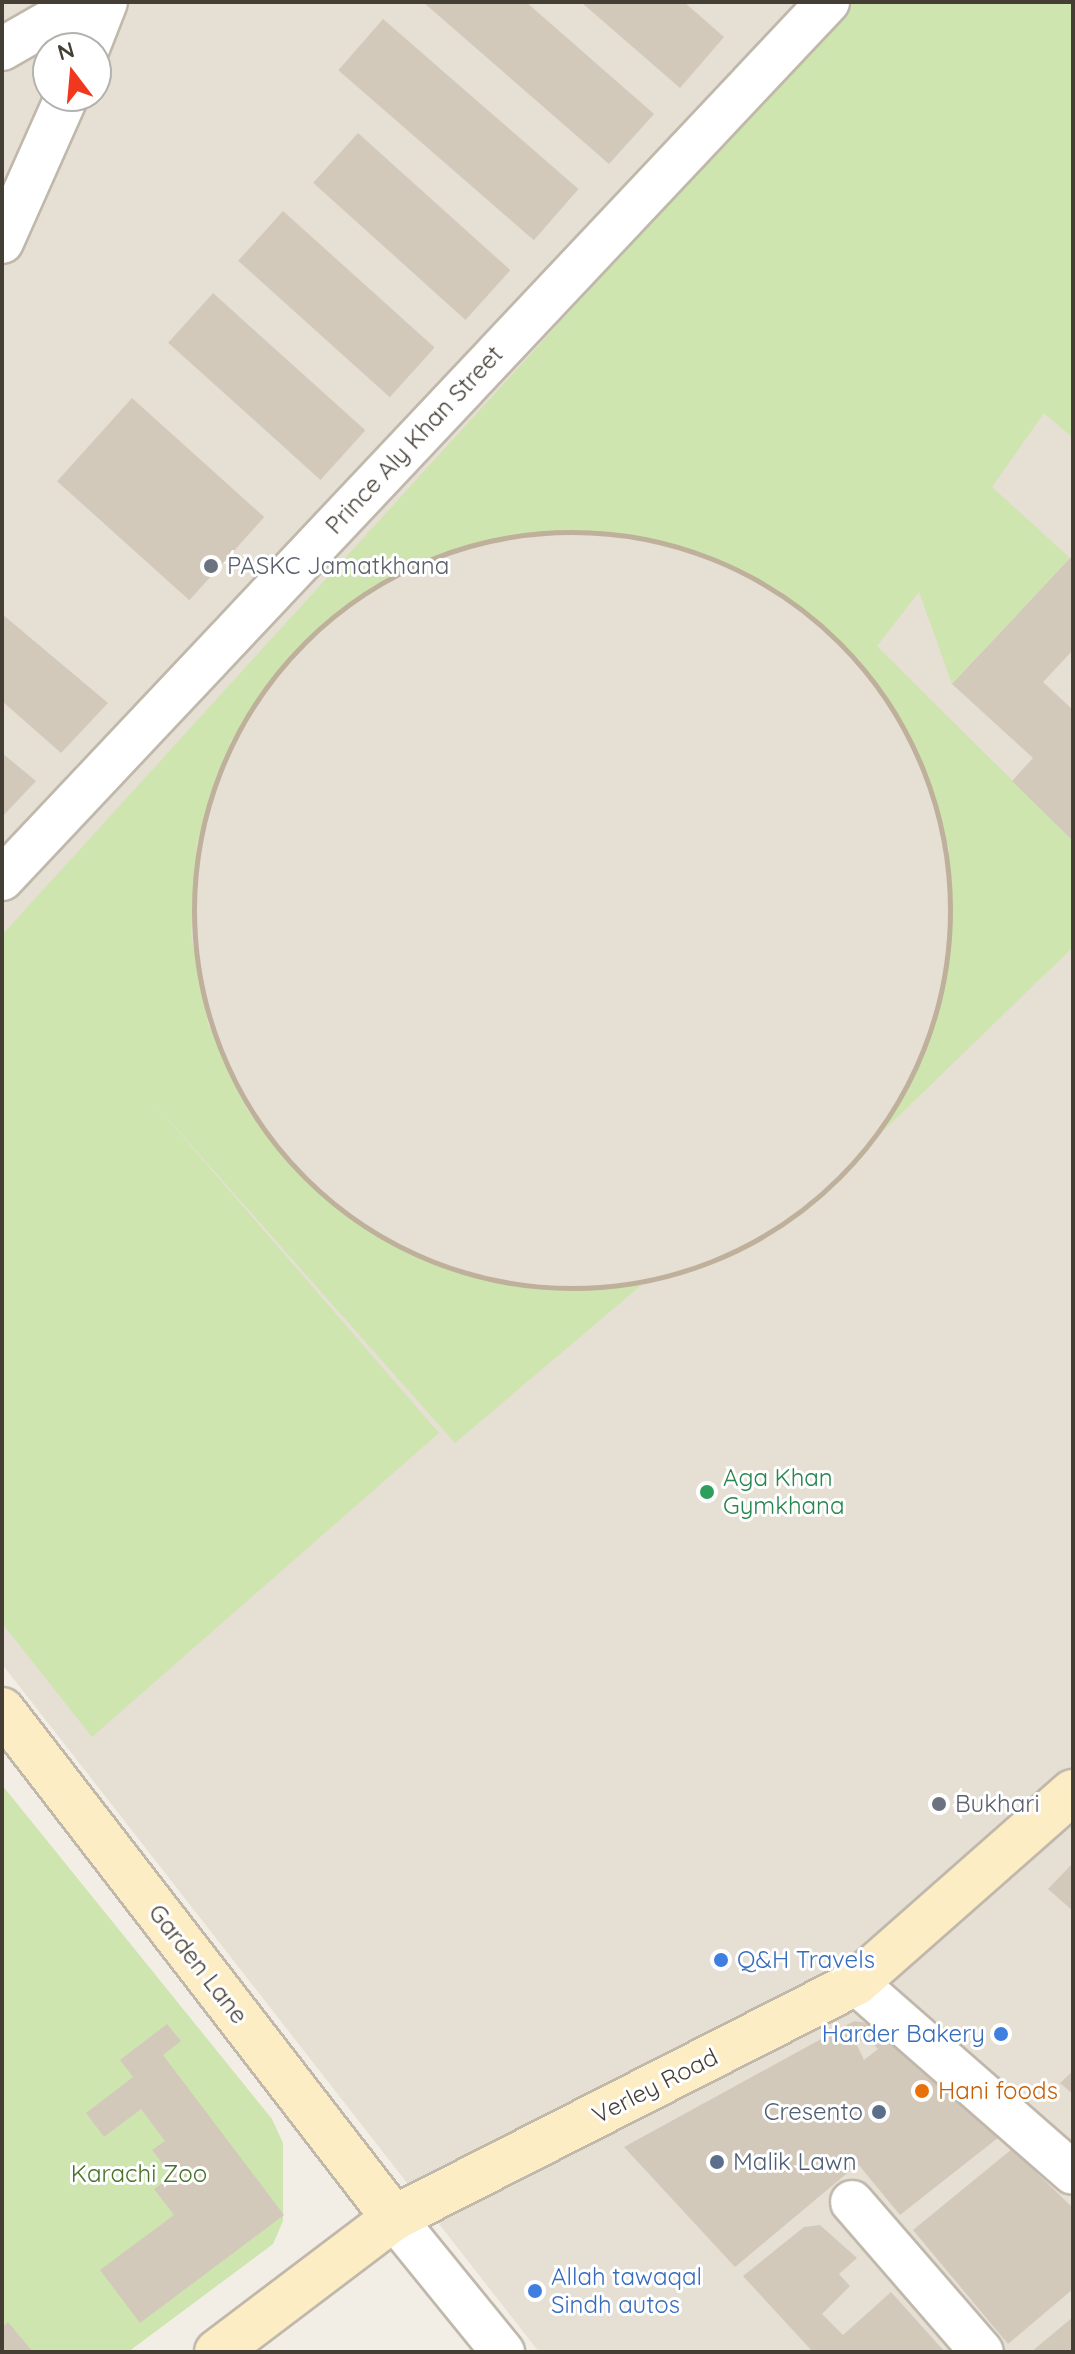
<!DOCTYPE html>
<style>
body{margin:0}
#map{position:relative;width:1075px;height:2354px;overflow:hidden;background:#f2eee5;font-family:Quicksand,sans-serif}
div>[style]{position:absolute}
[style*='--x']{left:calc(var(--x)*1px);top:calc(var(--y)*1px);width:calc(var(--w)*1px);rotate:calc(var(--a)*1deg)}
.residential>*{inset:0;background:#e6dfd4}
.green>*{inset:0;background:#cee5af}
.building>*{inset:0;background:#d3c9bb;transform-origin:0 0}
.path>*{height:5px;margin-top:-2.5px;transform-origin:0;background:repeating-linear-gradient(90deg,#beb09a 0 4px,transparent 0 8px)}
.path>.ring{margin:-2.5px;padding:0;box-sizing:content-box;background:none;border:5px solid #beb09a;border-radius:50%}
.roads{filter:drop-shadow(2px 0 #c0b8ab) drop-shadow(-2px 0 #c0b8ab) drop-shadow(0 2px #c0b8ab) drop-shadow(0 -2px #c0b8ab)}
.minor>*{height:42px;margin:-21px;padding:0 21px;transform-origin:21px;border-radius:21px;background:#fff}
.secondary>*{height:44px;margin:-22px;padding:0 22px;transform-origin:22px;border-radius:22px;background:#fcedc5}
.dots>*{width:22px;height:22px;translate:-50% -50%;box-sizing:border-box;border:4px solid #fff;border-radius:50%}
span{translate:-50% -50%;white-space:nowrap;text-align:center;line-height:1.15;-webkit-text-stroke:6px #fff;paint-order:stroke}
.street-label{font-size:24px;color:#443e35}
.worship-label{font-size:24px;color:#5b616d}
.left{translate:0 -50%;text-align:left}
.leisure-label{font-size:24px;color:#27864d}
.shop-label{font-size:24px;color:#366cbe}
.right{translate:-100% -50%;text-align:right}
.food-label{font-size:24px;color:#c56008}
.service-label{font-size:24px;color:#4e5e75}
.park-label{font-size:24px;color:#49732b}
.frame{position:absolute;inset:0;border:4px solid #443e35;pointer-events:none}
.north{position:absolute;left:32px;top:32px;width:80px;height:80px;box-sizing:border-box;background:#fff;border:2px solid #b4b2ae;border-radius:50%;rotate:344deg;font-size:22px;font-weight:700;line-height:32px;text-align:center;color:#443e35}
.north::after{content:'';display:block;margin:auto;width:28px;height:36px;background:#f1371e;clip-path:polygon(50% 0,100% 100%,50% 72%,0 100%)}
</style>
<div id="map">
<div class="residential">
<i style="clip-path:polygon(evenodd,2px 2px,1073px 2px,1073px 2352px,539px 2352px,2px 1664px,2px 2px,48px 48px,96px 48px,96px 96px,48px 96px,48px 48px)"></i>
</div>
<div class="green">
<i style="clip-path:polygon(851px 2px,1073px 2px,1073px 438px,1044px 413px,992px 487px,1070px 558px,952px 684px,919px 592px,877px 646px,1073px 841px,1073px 947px,876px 1138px,923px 1058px,950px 956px,949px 849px,917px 748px,859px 659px,779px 590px,682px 546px,577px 530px,471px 544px,373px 586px,291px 654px,231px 741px,197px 842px,191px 934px,208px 1024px,246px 1108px,304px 1180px,377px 1236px,462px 1273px,553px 1289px,645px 1282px,455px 1443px,145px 1093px,439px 1433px,92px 1737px,2px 1623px,2px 935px)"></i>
<i style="clip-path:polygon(2px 1785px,272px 2119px,283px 2143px,283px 2221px,273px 2244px,128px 2352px,2px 2352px)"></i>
</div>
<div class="building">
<i style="clip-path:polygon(423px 2px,526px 2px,654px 114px,609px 164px)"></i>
<i style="clip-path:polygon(581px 2px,684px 2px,724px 37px,680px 88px)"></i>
<i style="left:383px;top:19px;width:259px;height:68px;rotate:41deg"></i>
<i style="left:358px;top:133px;width:205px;height:67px;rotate:42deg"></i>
<i style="left:283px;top:211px;width:204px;height:67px;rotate:42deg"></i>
<i style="left:213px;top:293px;width:205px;height:67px;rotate:42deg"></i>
<i style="left:132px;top:398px;width:178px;height:112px;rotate:42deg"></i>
<i style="clip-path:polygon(1073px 555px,1073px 650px,1043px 682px,1073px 710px,1073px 841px,1012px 781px,1033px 758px,952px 684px)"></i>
<i style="clip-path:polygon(2px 614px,108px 703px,61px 753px,2px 701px)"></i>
<i style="clip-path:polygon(2px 753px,36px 781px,2px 817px)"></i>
<i style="clip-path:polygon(1073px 1863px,1073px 1911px,1048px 1889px)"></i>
<i style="clip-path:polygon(evenodd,854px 2021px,881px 2025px,999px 2137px,900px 2215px,858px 2164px,735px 2267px,624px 2147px,854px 2021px,855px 2041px,871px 2042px,878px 2049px,864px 2060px,855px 2041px)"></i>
<i style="clip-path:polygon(167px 2024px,181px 2041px,163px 2055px,284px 2215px,140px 2323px,100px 2270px,174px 2215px,154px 2189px,172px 2176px,152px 2150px,165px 2141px,141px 2109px,104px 2137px,86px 2113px,133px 2077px,120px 2060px)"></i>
<i style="clip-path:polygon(1073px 2071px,1073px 2094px,1060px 2083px)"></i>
<i style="clip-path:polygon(1012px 2149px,1073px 2208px,1073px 2289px,1008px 2344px,913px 2230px)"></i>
<i style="clip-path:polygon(820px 2225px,857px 2258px,839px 2274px,850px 2286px,822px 2314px,843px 2335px,891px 2292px,945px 2352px,813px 2352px,743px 2276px,804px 2227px)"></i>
<i style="clip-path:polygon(1073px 2317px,1073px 2352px,1031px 2352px)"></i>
<i style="clip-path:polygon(8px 2322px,33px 2352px,2px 2352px,2px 2327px)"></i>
</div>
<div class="path">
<i class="ring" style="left:194px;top:532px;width:751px;height:751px"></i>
</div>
<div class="roads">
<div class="minor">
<i style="--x:88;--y:48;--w:49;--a:-68.6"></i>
<i style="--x:2;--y:49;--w:95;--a:-29.8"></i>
<i style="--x:2;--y:242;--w:160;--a:-66"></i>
<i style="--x:2;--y:879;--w:1205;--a:-46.72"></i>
<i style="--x:856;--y:1983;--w:288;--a:41.2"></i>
<i style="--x:852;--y:2202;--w:198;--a:49.1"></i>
<i style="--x:394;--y:2218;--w:173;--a:50.9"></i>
</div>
<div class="secondary">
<i style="--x:2;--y:1710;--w:642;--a:52.34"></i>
<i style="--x:217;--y:2352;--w:222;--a:-37.1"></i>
<i style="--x:394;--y:2218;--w:518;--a:-26.96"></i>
<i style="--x:856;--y:1983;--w:289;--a:-41.4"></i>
</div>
</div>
<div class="dots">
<i style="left:211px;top:566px;background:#6b7280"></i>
<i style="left:707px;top:1492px;background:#2e9e5b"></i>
<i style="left:939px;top:1804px;background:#6b7280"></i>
<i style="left:721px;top:1960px;background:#3f7fe0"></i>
<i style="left:1001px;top:2034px;background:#3f7fe0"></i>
<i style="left:922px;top:2091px;background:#e8710a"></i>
<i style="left:879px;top:2112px;background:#5c6f8a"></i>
<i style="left:717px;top:2162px;background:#5c6f8a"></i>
<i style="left:535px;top:2291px;background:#3f7fe0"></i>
</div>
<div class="street-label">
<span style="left:414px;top:440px;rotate:-47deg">Prince Aly Khan Street</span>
<span style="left:198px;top:1964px;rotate:52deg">Garden Lane</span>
<span style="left:655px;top:2086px;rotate:-27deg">Verley Road</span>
</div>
<div class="worship-label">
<span class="left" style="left:227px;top:566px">PASKC Jamatkhana</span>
<span class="left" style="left:955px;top:1804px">Bukhari</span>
</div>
<div class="leisure-label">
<span class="left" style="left:723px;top:1492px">Aga Khan<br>Gymkhana</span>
</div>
<div class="shop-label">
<span class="left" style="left:737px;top:1960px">Q&amp;H Travels</span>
<span class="right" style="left:985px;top:2034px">Harder Bakery</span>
<span class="left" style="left:551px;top:2291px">Allah tawaqal<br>Sindh autos</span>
</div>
<div class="food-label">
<span class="left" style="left:938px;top:2091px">Hani foods</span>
</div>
<div class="service-label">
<span class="right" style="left:863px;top:2112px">Cresento</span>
<span class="left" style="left:733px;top:2162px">Malik Lawn</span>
</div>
<div class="park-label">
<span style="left:139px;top:2174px">Karachi Zoo</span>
</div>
<div class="frame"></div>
<div class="north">N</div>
</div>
